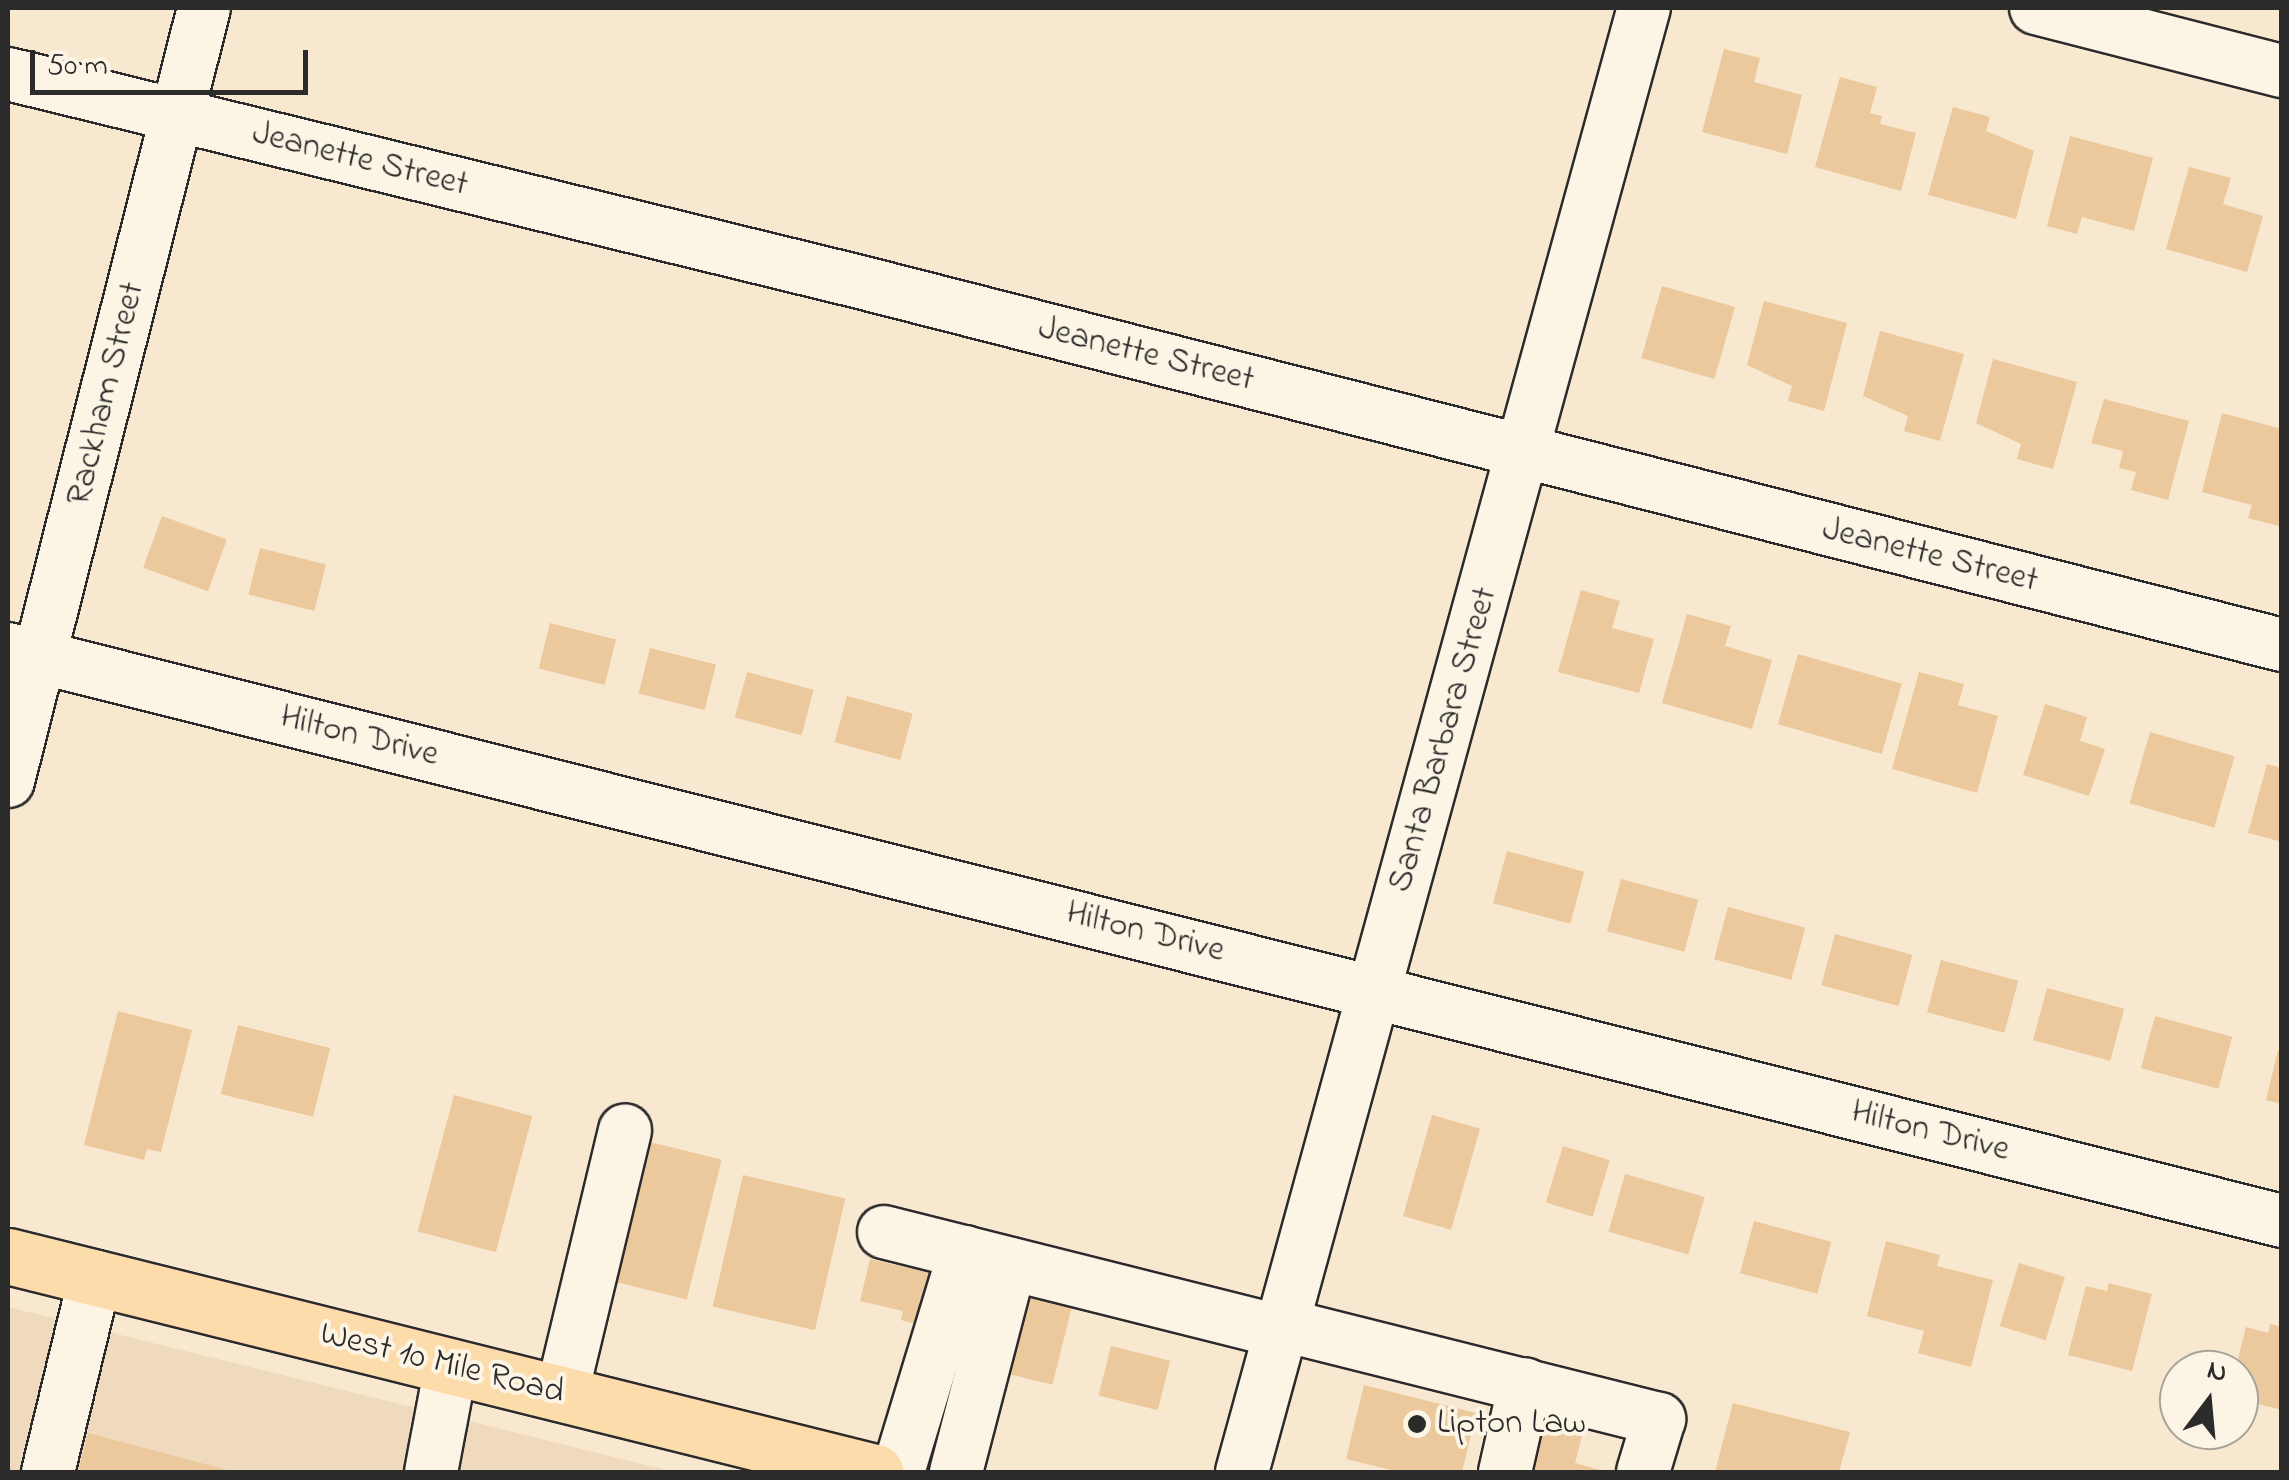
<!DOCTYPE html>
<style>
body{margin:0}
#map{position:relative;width:2289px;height:1480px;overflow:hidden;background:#f7e8cf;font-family:"Indie Flower",sans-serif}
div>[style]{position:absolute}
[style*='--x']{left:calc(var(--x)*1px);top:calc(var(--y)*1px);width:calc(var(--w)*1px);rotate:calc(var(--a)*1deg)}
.built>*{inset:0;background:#f0dabd}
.building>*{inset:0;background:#ecc89d;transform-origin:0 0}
.roads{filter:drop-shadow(2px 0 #2b2b2b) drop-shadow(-2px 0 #2b2b2b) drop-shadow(0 2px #2b2b2b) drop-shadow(0 -2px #2b2b2b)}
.minor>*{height:52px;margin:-26px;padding:0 26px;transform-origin:26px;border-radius:26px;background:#fcf5e5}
.major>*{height:55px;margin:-27.5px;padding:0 27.5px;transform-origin:27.5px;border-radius:27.5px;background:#fddcac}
.dots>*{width:28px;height:28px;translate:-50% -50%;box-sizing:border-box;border:5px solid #fcf5e5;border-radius:50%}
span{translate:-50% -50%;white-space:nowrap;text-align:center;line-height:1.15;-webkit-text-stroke:8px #fcf5e5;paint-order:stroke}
.street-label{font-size:35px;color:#2b2b2b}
.poi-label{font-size:35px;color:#2b2b2b}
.left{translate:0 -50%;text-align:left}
.frame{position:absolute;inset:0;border:10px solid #2b2b2b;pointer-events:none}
.north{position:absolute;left:2159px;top:1350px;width:100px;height:100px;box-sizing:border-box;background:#fcf5e5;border:2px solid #a8a49b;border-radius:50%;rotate:16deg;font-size:28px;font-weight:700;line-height:40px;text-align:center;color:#2b2b2b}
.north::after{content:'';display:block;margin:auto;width:35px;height:45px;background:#2b2b2b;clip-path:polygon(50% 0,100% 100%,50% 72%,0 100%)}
.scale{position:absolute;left:30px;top:50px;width:278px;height:45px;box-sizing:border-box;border:5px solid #2b2b2b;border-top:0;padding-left:12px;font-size:30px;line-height:35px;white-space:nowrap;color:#2b2b2b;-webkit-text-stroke:8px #fcf5e5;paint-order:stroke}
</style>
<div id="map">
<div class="built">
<i style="clip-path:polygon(8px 1307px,674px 1472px,8px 1472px)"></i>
</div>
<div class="building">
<i style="clip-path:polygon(1724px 49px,1760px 58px,1754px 82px,1802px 95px,1787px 154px,1702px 132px)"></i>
<i style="clip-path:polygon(1840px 77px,1877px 87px,1870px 113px,1882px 116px,1880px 124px,1916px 133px,1901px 191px,1815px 167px)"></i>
<i style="clip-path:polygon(1953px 107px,1990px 117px,1986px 131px,2034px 151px,2016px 219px,1928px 195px)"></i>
<i style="clip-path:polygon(2070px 136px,2153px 158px,2134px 231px,2082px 217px,2077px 234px,2047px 226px)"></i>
<i style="clip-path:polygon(2189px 167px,2231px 178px,2223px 204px,2263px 216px,2247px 272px,2166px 249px)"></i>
<i style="left:1662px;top:286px;width:76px;height:75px;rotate:16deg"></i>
<i style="clip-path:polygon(1764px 301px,1847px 323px,1824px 411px,1788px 401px,1792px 386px,1747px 365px)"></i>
<i style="clip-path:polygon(1880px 331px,1964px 354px,1940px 441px,1904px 431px,1908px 416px,1863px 396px)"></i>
<i style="clip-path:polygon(1993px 359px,2077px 382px,2053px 469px,2017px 459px,2021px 444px,1976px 423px)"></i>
<i style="clip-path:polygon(2104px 399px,2189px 421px,2168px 500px,2131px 490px,2136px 472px,2119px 468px,2123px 451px,2091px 443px)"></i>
<i style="clip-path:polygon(2222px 413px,2282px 429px,2282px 527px,2248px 518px,2252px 505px,2202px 492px)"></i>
<i style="left:162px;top:516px;width:69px;height:55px;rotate:20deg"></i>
<i style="left:260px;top:548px;width:68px;height:48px;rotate:14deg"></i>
<i style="clip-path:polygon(1581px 590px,1620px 601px,1612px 628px,1654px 639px,1639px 693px,1558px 672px)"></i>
<i style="clip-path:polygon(1687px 614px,1731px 626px,1725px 646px,1772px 660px,1752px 729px,1662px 703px)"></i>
<i style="left:550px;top:623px;width:68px;height:47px;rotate:14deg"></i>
<i style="left:650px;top:648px;width:68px;height:47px;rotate:14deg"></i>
<i style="left:1798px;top:654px;width:108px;height:73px;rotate:16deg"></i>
<i style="left:747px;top:672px;width:69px;height:47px;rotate:15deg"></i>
<i style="clip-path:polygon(1919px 672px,1964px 684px,1958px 705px,1998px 716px,1977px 793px,1892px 769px)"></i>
<i style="left:847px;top:696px;width:68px;height:48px;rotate:15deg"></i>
<i style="clip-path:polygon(2045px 704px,2087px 717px,2080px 741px,2105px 749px,2089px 796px,2023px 775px)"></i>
<i style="left:2150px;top:732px;width:88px;height:74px;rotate:16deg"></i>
<i style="clip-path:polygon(2267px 764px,2282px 768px,2282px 842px,2248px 833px)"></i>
<i style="left:1507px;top:851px;width:80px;height:54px;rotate:15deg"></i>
<i style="left:1621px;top:879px;width:80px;height:54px;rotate:15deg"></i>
<i style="left:1728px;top:907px;width:80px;height:54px;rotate:15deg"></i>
<i style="left:1835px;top:934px;width:80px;height:53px;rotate:15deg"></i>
<i style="left:1941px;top:960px;width:80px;height:54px;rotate:15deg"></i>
<i style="left:2047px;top:988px;width:80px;height:54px;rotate:15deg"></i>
<i style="clip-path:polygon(118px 1011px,192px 1030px,161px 1152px,147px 1149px,144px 1160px,84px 1145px)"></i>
<i style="left:2155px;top:1016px;width:80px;height:54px;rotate:15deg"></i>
<i style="left:238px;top:1025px;width:95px;height:71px;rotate:14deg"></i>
<i style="clip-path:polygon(2278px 1050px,2282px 1051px,2282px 1104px,2266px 1100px)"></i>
<i style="left:454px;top:1095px;width:81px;height:141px;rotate:15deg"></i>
<i style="left:1432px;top:1115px;width:50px;height:105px;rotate:16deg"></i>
<i style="left:642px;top:1140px;width:82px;height:144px;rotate:14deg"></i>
<i style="left:1563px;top:1146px;width:49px;height:59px;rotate:17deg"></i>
<i style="left:1625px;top:1174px;width:83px;height:60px;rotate:16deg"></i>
<i style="left:743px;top:1175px;width:105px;height:135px;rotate:13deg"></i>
<i style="left:1754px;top:1221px;width:80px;height:54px;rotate:15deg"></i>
<i style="clip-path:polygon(1886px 1241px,1940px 1255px,1937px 1266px,1993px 1280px,1971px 1367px,1918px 1353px,1924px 1331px,1867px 1316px)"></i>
<i style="clip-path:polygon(917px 1252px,941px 1258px,925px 1326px,901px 1320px,903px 1311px,860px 1301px,870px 1259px,913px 1269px)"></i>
<i style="left:2019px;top:1263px;width:48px;height:66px;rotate:17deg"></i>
<i style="left:1017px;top:1275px;width:61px;height:98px;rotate:14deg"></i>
<i style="clip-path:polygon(2109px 1283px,2152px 1294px,2132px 1371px,2068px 1355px,2086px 1286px,2107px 1291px)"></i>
<i style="clip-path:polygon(2270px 1324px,2282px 1327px,2282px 1410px,2239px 1399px,2235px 1370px,2246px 1327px,2268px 1333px)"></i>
<i style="left:1111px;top:1346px;width:61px;height:51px;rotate:14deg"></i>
<i style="clip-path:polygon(1364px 1385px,1476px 1413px,1462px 1472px,1399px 1472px,1346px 1459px)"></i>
<i style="clip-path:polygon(1733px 1403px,1850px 1432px,1839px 1472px,1715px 1472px)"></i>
<i style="clip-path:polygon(1534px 1406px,1586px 1420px,1575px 1463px,1608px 1472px,1517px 1472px)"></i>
<i style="clip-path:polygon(88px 1433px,231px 1471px,231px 1472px,78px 1472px)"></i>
</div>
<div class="roads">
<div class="minor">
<i style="--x:2036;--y:8;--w:254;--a:14.4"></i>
<i style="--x:8;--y:74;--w:873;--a:13.72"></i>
<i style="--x:856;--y:281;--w:1472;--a:14.32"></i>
<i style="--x:8;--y:649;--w:2345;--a:14.12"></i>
<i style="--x:8;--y:781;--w:797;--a:-75.77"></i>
<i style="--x:884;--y:1232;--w:406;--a:14.1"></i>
<i style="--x:1280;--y:1324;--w:391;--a:14.1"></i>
<i style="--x:1659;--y:1419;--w:55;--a:106.8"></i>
<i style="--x:562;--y:1393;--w:270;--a:-76.5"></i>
<i style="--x:48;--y:1472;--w:201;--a:-76.4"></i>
<i style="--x:431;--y:1472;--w:108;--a:-79.3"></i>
<i style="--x:898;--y:1472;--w:230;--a:-73.1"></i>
<i style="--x:956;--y:1472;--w:215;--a:-75.4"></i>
<i style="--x:1242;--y:1472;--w:1518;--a:-74.65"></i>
<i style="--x:1505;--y:1472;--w:90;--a:-77.2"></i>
</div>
<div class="major">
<i style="--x:8;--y:1256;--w:894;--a:13.99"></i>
</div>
</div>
<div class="dots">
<i style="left:1417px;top:1424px;background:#2b2b2b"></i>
</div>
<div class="street-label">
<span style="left:360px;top:160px;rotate:14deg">Jeanette Street</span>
<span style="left:1146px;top:355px;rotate:14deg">Jeanette Street</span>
<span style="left:107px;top:394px;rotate:-76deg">Rackham Street</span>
<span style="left:1930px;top:556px;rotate:14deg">Jeanette Street</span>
<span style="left:359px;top:737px;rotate:14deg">Hilton Drive</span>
<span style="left:1444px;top:740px;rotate:-74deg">Santa Barbara Street</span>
<span style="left:1145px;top:933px;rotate:14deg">Hilton Drive</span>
<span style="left:1930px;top:1132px;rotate:14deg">Hilton Drive</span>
<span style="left:442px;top:1364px;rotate:14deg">West 10 Mile Road</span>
</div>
<div class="poi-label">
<span class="left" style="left:1437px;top:1424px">Lipton Law</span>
</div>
<div class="frame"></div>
<div class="north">N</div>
<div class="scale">50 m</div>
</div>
